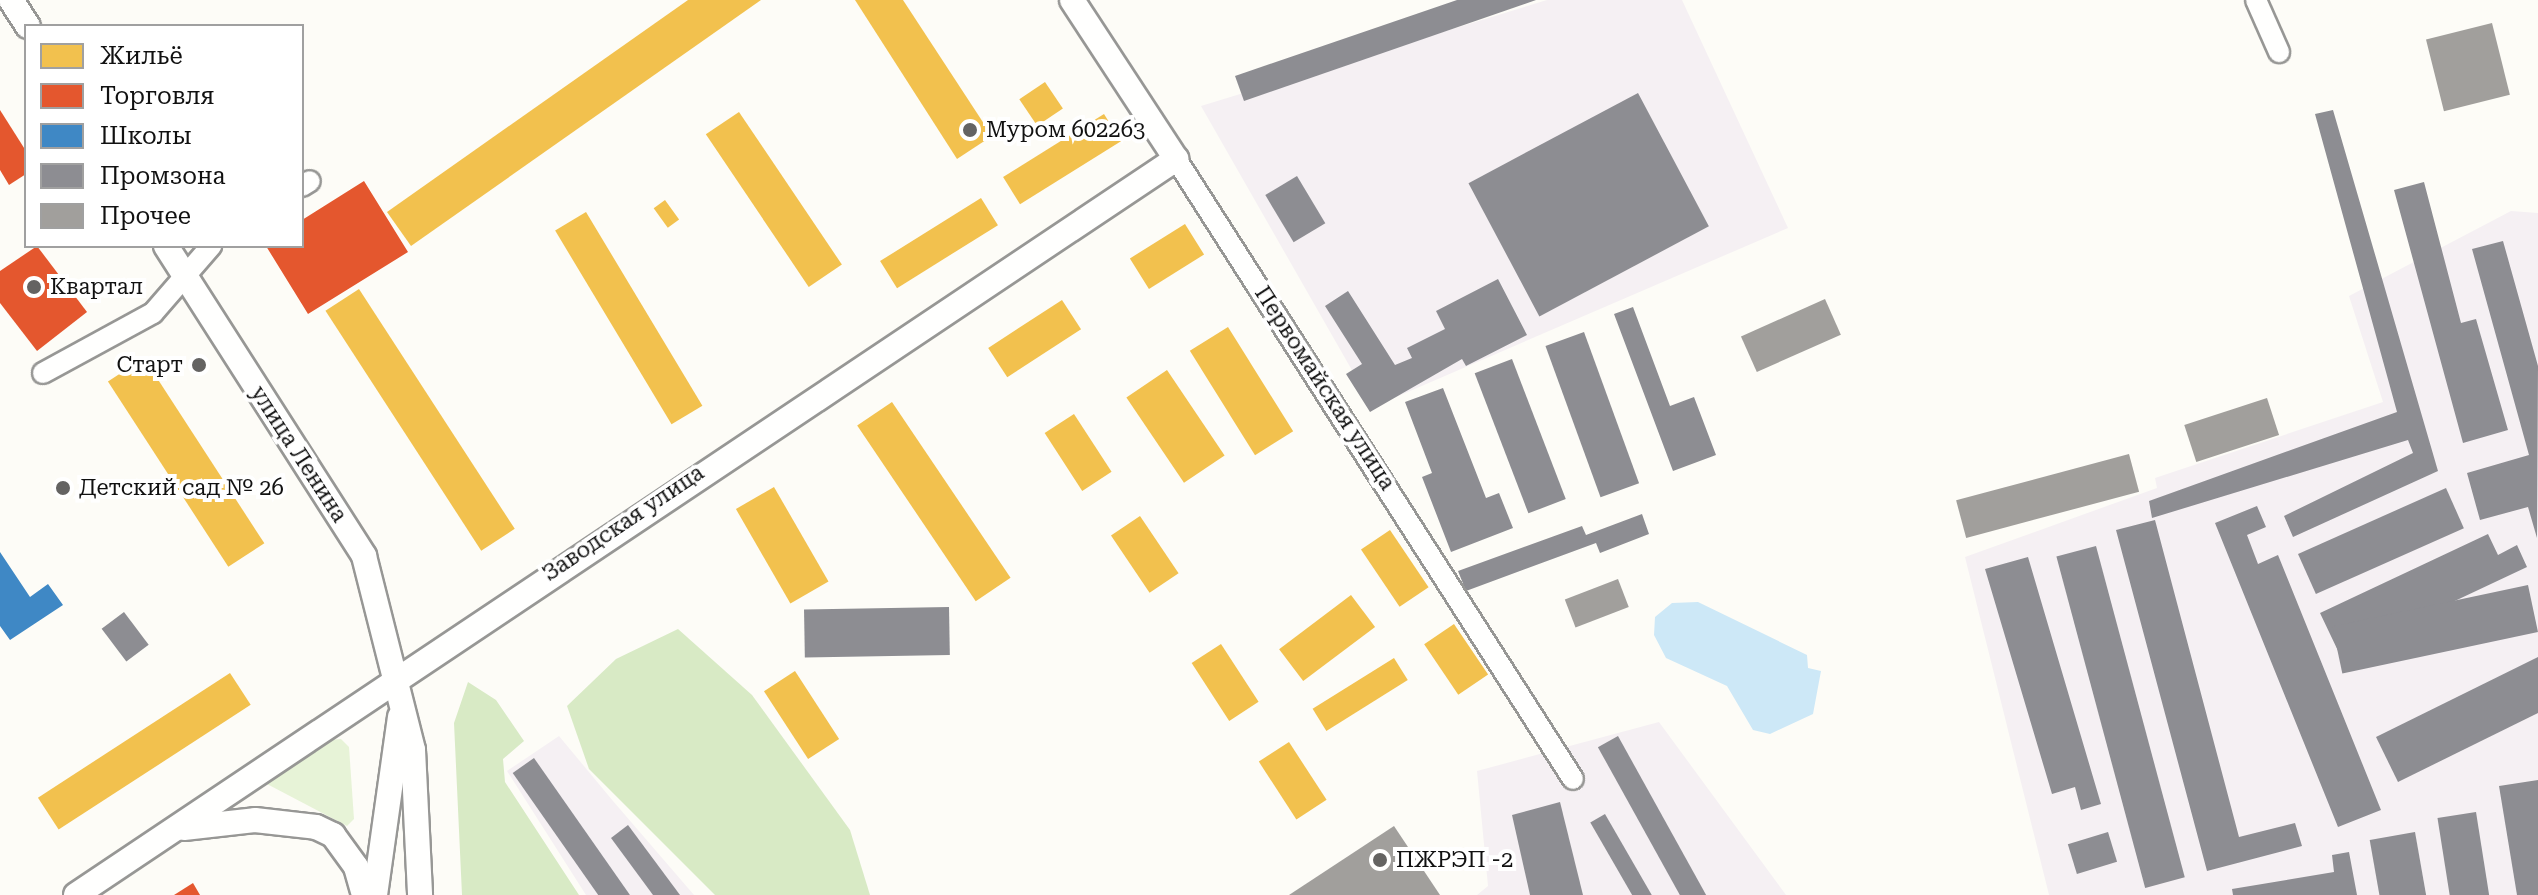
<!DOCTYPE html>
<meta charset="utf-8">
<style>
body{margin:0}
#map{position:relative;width:2538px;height:895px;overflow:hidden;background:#fdfcf7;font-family:"Roboto Serif",serif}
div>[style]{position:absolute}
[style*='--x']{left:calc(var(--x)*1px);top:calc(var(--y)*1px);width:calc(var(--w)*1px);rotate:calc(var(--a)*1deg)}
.industrial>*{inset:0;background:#f5f0f3}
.green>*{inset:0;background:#e7f3d7}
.forest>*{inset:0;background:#d8eac5}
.water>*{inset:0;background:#cde8f7}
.homes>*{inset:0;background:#f2c14e;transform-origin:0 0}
.shops>*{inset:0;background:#e4572e}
.schools>*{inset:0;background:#3f88c5}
.industry>*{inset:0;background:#8d8d92;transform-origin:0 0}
.building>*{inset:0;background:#a19f9c;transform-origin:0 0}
.roads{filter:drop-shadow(2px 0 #979795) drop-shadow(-2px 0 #979795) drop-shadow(0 2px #979795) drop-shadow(0 -2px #979795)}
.minor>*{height:20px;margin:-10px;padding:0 10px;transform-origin:10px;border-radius:10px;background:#fffffe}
.tertiary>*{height:24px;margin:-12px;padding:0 12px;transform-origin:12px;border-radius:12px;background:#fffffe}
.dots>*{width:22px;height:22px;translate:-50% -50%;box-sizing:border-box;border:4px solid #fff;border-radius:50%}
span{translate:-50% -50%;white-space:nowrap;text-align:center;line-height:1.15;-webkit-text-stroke:8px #fff;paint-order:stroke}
.poi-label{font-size:22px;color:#111}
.left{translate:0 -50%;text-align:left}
.right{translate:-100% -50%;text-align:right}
.street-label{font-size:22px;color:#111}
.legend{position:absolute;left:24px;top:24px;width:280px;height:224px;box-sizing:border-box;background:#fff;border:2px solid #a0a0a0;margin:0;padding:10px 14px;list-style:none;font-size:24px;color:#111}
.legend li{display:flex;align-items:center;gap:16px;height:40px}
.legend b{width:40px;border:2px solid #a0a0a0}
</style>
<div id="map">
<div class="industrial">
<i style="clip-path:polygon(1547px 0,1682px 0,1788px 228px,1373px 407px,1201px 106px)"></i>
<i style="clip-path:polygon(2511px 211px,2538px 213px,2538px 895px,2049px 895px,1965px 557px,2157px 488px,2155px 478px,2383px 402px,2349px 296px)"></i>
<i style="clip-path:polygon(1659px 722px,1786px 895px,1477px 895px,1488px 886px,1477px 771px)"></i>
<i style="clip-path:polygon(559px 736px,613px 801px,694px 895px,586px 895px,507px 771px)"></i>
</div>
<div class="green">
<i style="clip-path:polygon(341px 739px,349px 747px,354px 819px,347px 826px,267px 784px,329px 740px)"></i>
</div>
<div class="forest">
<i style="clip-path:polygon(678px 629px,752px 695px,850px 830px,870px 895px,715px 895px,589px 769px,567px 706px,616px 659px)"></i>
<i style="clip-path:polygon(468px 682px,496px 700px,524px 741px,503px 759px,505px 782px,579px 895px,462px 895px,454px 723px)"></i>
</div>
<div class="water">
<i style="clip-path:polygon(1698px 602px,1807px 655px,1808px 668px,1821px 671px,1813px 714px,1770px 734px,1753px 730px,1727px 686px,1666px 658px,1654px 635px,1655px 617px,1672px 603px)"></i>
</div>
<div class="homes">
<i style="clip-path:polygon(688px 0,761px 0,411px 246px,387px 212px)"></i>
<i style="clip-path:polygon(855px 0,903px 0,992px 136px,957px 159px)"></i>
<i style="left:1045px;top:82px;width:32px;height:31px;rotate:56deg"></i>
<i style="left:739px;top:112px;width:184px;height:40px;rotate:56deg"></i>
<i style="left:1104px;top:114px;width:32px;height:119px;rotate:58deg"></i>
<i style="left:981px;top:198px;width:32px;height:119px;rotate:58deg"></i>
<i style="left:665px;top:200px;width:24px;height:14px;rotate:54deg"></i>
<i style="left:586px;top:212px;width:226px;height:36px;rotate:59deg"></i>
<i style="left:1185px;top:224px;width:36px;height:65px;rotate:58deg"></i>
<i style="left:359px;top:289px;width:286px;height:40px;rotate:57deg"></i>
<i style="left:1062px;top:300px;width:35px;height:88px;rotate:57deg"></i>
<i style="left:1228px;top:327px;width:123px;height:45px;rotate:58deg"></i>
<i style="left:144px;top:358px;width:221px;height:43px;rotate:57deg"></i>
<i style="left:1167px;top:370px;width:103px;height:49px;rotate:56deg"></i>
<i style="left:892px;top:402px;width:212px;height:42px;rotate:56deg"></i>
<i style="left:1074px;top:414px;width:69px;height:35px;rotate:57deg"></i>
<i style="left:774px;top:487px;width:109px;height:44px;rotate:60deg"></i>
<i style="left:1140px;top:516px;width:69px;height:35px;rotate:56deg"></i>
<i style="left:1390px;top:530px;width:69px;height:35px;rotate:56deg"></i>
<i style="left:1351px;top:595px;width:40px;height:90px;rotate:53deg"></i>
<i style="left:1454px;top:624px;width:61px;height:36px;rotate:56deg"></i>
<i style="left:1221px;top:644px;width:69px;height:35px;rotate:57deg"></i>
<i style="left:1394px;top:658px;width:26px;height:96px;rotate:58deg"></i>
<i style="left:795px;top:671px;width:81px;height:37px;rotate:57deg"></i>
<i style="left:230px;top:673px;width:38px;height:229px;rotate:57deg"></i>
<i style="left:1289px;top:742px;width:69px;height:36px;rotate:57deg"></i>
</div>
<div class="shops">
<i style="clip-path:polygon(0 110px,26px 151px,26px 174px,9px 185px,0 170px)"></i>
<i style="clip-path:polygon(364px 181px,408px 252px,308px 314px,266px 246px,302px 246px,302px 220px)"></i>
<i style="clip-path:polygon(37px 246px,87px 312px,37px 351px,0 303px,0 271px)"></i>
<i style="clip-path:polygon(193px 883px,200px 895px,174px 895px)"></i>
</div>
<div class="schools">
<i style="clip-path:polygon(0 552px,30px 597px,48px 584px,63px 605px,10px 640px,0 626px)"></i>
</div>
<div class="industry">
<i style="clip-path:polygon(1457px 0,1536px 0,1244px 101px,1235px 76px)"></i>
<i style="left:1638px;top:93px;width:151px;height:192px;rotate:62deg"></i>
<i style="clip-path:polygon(2333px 110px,2438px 471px,2293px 537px,2284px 516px,2413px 453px,2408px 440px,2152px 518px,2149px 501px,2397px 412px,2315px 114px)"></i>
<i style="left:1297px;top:176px;width:55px;height:37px;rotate:59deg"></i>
<i style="clip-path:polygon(2424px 182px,2461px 323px,2476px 319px,2508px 430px,2463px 443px,2394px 190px)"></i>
<i style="clip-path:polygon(2503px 241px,2538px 366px,2537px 538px,2528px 507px,2480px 520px,2467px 473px,2529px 455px,2472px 249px)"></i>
<i style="clip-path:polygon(1498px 279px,1527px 335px,1466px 366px,1462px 359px,1370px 412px,1346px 374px,1362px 364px,1325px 306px,1348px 291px,1395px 365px,1412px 358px,1407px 348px,1445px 329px,1436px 311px)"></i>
<i style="clip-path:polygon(1633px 307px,1670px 406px,1694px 397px,1716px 455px,1673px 471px,1614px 314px)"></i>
<i style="left:1584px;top:332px;width:161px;height:41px;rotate:70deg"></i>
<i style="left:1512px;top:359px;width:150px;height:40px;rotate:69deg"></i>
<i style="clip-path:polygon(1443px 388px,1486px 498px,1499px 493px,1513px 528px,1451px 552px,1422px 477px,1432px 473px,1405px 402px)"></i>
<i style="left:2446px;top:488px;width:44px;height:162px;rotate:66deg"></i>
<i style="clip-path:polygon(2257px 506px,2266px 527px,2247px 535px,2258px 564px,2278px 555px,2381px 810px,2338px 827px,2215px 523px)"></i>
<i style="clip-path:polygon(1642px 514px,1649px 534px,1600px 553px,1596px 543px,1466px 591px,1458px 571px,1582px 526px,1586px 535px)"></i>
<i style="clip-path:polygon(2155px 520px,2239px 837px,2295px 823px,2302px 846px,2207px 871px,2116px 530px)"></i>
<i style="clip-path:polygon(2488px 534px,2498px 555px,2517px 545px,2527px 567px,2340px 655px,2320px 613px)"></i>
<i style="left:2096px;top:546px;width:343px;height:41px;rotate:75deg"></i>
<i style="clip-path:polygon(2028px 557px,2101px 804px,2081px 810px,2075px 787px,2052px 794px,1985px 569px)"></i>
<i style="left:2528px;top:585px;width:48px;height:200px;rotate:78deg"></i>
<i style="left:949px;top:607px;width:48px;height:145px;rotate:89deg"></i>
<i style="left:124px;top:612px;width:41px;height:28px;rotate:53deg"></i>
<i style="clip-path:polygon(2538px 657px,2538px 713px,2398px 782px,2376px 737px)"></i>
<i style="left:1618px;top:736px;width:182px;height:23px;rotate:61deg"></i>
<i style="left:534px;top:758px;width:167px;height:26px;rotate:55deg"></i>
<i style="clip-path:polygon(2538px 780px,2538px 895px,2517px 895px,2499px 786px)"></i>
<i style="clip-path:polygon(1560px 802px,1583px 895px,1530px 895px,1512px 815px)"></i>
<i style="left:2476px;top:812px;width:84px;height:39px;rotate:81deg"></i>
<i style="left:1605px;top:814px;width:94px;height:17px;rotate:60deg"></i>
<i style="clip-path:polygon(628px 825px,680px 895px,653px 895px,611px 838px)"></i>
<i style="left:2108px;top:832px;width:31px;height:42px;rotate:73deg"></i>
<i style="left:2415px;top:832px;width:64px;height:46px;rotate:80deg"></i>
<i style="clip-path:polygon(2349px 852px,2357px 895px,2233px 895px,2232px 889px,2334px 872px,2332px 855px)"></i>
</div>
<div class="building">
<i style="left:2492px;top:23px;width:74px;height:68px;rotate:76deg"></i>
<i style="left:1825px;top:299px;width:39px;height:92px;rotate:66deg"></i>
<i style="left:2267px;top:398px;width:39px;height:87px;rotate:72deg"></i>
<i style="left:2129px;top:454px;width:39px;height:179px;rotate:75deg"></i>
<i style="left:1618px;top:579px;width:30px;height:57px;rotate:69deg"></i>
<i style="clip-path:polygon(1394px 826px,1440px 895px,1289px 895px)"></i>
</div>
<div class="roads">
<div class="minor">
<i style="--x:2256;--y:0;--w:57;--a:66.1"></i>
<i style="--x:1176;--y:159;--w:736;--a:57.37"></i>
<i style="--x:302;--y:186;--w:9;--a:-32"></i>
<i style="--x:43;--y:373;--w:125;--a:-28.6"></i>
<i style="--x:153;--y:313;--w:89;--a:-49.1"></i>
</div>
<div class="tertiary">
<i style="--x:11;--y:0;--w:31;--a:57"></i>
<i style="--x:166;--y:246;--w:368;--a:57.4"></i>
<i style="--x:364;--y:556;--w:200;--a:75.8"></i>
<i style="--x:413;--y:750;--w:145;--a:87.2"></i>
<i style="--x:184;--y:828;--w:71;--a:-6.4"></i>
<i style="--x:255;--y:820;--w:61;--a:6.5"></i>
<i style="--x:316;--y:827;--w:19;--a:25"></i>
<i style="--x:333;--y:835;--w:39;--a:54"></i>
<i style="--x:356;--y:867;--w:29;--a:74"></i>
<i style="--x:76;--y:895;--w:1324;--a:-33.79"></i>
<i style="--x:1176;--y:159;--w:190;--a:-123.2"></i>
<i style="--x:375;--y:895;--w:180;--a:-82"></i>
</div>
</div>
<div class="dots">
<i style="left:970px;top:130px;background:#646362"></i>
<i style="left:34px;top:287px;background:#646362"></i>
<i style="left:199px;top:365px;background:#646362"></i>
<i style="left:63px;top:488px;background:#646362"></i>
<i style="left:1380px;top:860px;background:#646362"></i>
</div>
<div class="poi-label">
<span class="left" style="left:986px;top:130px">Муром 602263</span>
<span class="left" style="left:50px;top:287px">Квартал</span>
<span class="right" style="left:183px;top:365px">Старт</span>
<span class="left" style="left:79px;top:488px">Детский сад № 26</span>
<span class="left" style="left:1396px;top:860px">ПЖРЭП -2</span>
</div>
<div class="street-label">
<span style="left:1325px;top:388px;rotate:57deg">Первомайская улица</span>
<span style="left:299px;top:454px;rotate:57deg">улица Ленина</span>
<span style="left:623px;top:523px;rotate:-34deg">Заводская улица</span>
</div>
<ul class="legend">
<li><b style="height:22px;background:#f2c14e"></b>Жильё</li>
<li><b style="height:22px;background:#e4572e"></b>Торговля</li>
<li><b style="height:22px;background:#3f88c5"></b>Школы</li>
<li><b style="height:22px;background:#8d8d92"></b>Промзона</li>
<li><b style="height:22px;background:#a19f9c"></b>Прочее</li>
</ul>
</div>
